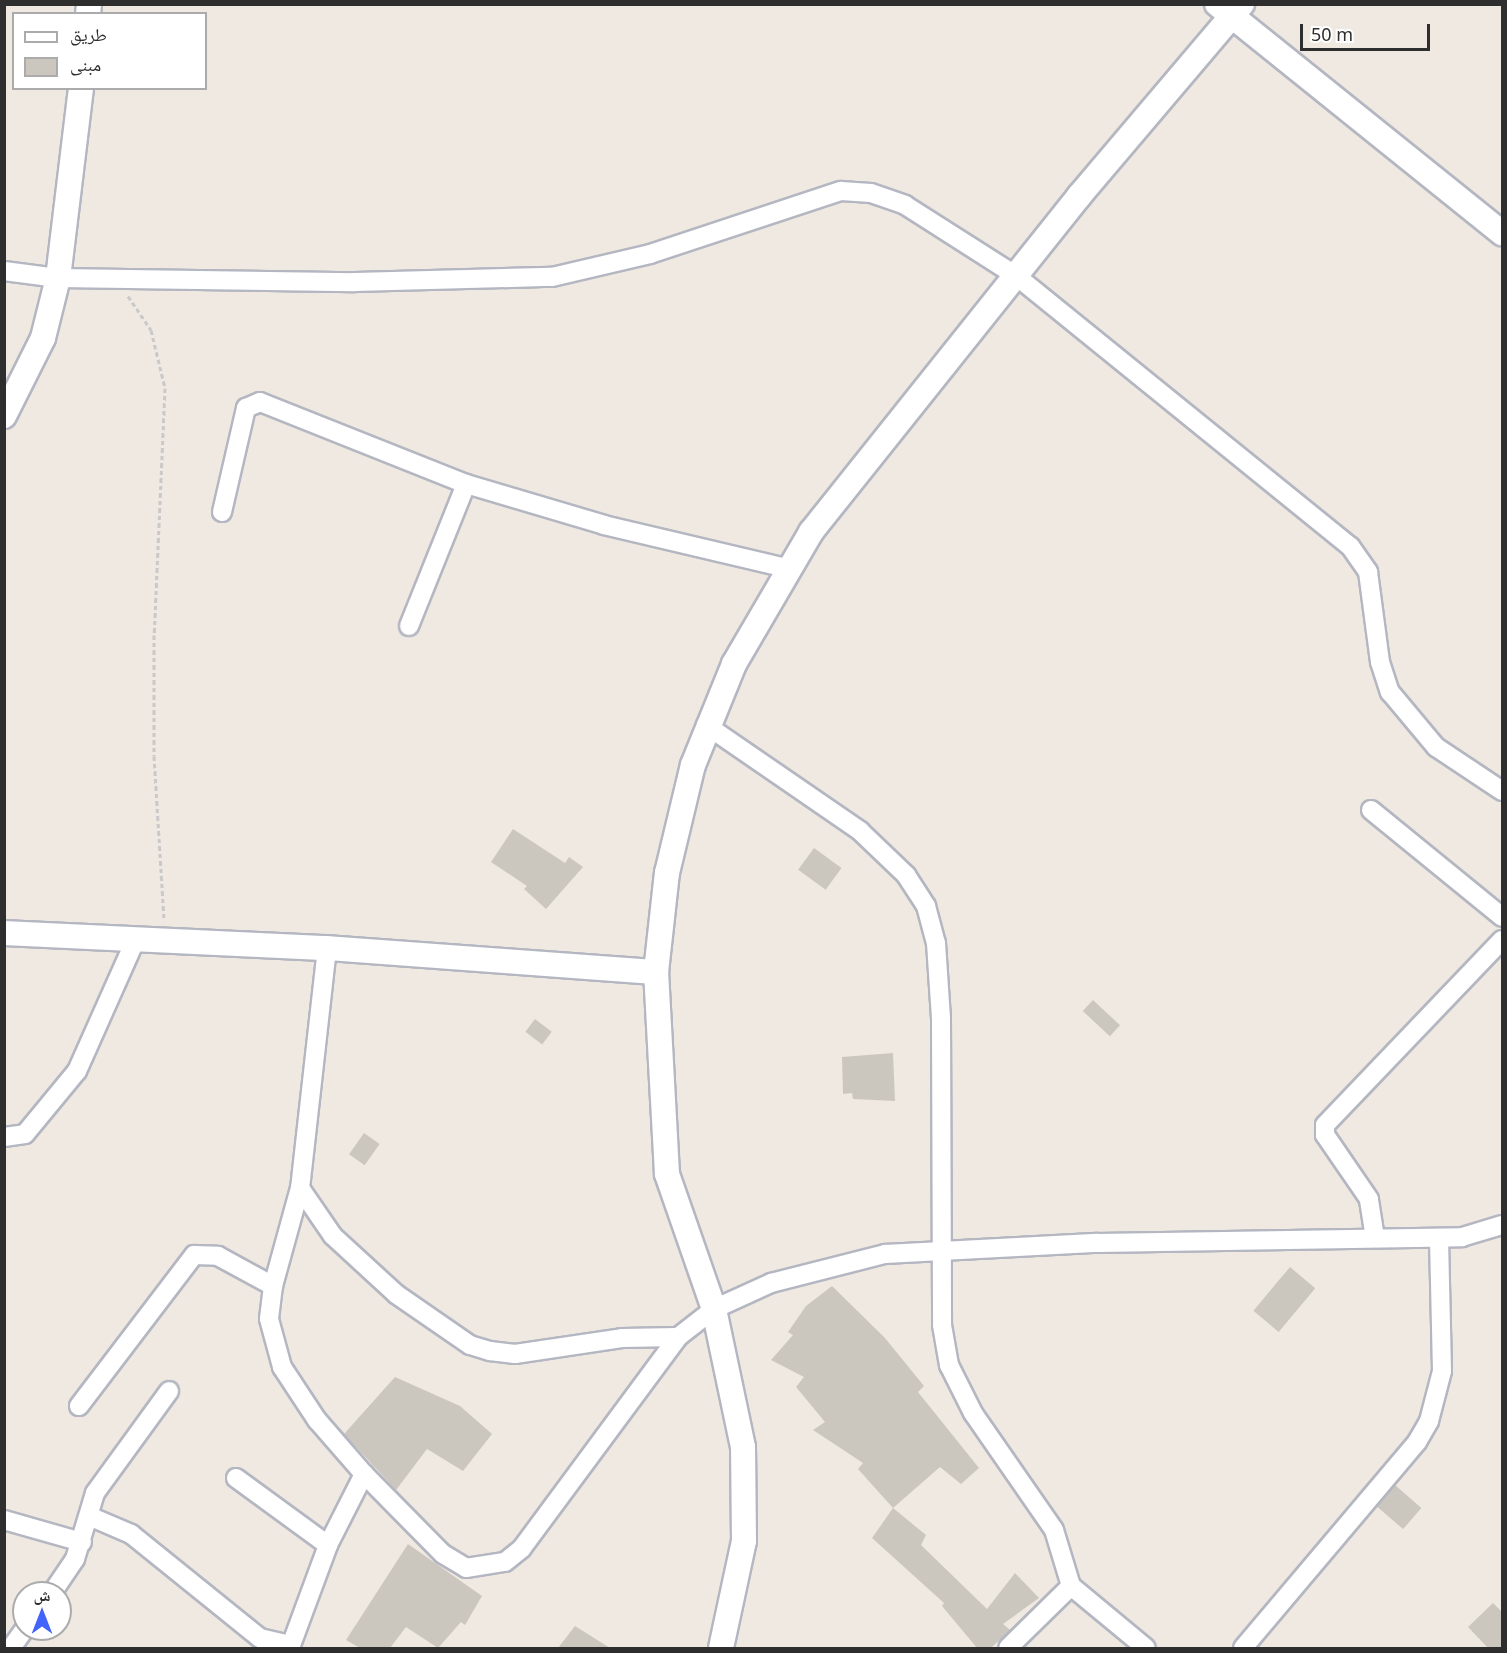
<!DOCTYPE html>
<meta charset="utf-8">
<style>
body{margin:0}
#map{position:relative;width:1507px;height:1653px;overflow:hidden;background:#efe9e1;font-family:"Noto Sans","Noto Naskh Arabic",sans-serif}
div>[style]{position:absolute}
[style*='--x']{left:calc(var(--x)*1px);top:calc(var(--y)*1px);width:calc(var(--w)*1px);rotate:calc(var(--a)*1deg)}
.building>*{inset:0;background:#cbc7bf;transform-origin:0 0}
.path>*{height:3px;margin-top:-1.5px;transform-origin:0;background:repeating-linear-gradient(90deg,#c9c9c9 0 4.5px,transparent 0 7.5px)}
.roads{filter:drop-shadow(2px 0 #b4b7c1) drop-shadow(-2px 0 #b4b7c1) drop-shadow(0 2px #b4b7c1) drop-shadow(0 -2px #b4b7c1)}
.street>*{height:18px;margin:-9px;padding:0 9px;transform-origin:9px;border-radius:9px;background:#fff}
.secondary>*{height:24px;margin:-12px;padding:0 12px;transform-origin:12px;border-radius:12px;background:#fff}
span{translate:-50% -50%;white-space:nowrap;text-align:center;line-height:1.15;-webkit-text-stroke:4.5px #fff;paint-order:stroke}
.frame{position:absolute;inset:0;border:6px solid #2e2e2e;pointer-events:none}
.legend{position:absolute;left:12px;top:12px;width:195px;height:78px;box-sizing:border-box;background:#fff;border:2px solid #ababab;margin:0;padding:8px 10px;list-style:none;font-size:18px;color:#2e2e2e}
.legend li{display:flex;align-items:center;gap:12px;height:30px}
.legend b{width:30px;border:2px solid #ababab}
.north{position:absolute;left:12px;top:1581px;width:60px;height:60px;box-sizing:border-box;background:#fff;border:2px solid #ababab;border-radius:50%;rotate:0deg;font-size:16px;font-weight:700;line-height:24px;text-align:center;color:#2e2e2e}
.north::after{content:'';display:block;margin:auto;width:21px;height:27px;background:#4264fb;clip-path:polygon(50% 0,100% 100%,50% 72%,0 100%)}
.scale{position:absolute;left:1300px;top:24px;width:130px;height:27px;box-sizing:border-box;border:3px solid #2e2e2e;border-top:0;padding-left:8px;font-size:18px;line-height:21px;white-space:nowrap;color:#2e2e2e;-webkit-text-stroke:4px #fff;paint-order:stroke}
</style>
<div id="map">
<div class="building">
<i style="clip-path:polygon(513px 829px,565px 863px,569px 857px,583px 867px,546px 909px,524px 889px,527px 886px,491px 862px)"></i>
<i style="left:814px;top:848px;width:34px;height:27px;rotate:36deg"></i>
<i style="left:1093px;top:1000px;width:37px;height:15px;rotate:43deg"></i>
<i style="left:535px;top:1019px;width:21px;height:16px;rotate:37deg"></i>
<i style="clip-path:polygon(893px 1053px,895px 1101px,853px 1099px,852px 1093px,843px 1094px,842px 1057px)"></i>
<i style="left:364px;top:1133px;width:19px;height:26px;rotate:35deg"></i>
<i style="left:1290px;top:1267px;width:33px;height:57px;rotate:40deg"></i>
<i style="clip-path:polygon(832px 1286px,885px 1338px,924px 1386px,918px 1392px,979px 1468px,961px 1484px,940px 1467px,893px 1508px,858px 1469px,863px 1463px,813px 1430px,825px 1422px,796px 1387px,804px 1377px,771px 1360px,793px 1335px,788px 1332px,806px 1306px)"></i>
<i style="clip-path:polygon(395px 1377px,460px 1406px,492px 1434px,463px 1471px,427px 1449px,396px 1490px,344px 1434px)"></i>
<i style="left:1395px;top:1485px;width:35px;height:28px;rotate:41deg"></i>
<i style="clip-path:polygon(893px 1508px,926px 1535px,921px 1545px,987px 1609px,1015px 1573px,1039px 1598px,1003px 1624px,1010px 1630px,991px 1648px,977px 1648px,942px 1606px,944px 1603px,872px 1538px)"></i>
<i style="clip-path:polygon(408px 1544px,482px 1596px,465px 1625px,461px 1622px,438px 1648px,406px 1627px,390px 1648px,360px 1648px,346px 1640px)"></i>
<i style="clip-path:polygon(1493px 1603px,1503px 1613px,1503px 1648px,1488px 1648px,1468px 1627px)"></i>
<i style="clip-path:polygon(575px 1626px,610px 1648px,558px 1648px)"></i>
</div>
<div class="path">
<i style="--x:128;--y:296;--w:41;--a:55.9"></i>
<i style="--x:151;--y:330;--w:60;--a:76.4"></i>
<i style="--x:165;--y:388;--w:247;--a:92.5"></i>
<i style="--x:154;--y:635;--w:121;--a:90"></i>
<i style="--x:154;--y:756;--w:165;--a:86.5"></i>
</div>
<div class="roads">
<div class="street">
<i style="--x:4;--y:271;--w:54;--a:7.4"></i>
<i style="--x:58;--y:278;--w:297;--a:0.8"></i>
<i style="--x:355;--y:282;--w:197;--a:-1.5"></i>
<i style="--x:552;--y:277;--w:101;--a:-13.2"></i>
<i style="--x:650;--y:254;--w:201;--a:-18.3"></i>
<i style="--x:841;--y:191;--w:30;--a:4"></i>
<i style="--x:871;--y:193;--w:36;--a:19"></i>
<i style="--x:905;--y:205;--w:130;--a:32.5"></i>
<i style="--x:1015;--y:275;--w:431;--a:39"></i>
<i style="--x:1350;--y:546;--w:32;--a:55"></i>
<i style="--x:1368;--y:572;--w:91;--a:82.4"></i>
<i style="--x:1380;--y:662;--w:32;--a:72"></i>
<i style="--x:1390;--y:692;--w:72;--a:50.1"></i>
<i style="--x:1436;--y:747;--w:79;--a:33.7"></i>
<i style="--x:222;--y:512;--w:107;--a:-77"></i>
<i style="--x:246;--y:408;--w:15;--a:-23"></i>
<i style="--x:260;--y:402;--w:222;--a:21.7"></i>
<i style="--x:466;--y:484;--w:144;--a:16.5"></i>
<i style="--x:604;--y:525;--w:187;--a:13.3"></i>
<i style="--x:409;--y:626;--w:153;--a:-68.1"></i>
<i style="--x:706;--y:725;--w:187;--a:34.5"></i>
<i style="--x:860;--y:831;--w:64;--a:43.7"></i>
<i style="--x:906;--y:875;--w:37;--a:57"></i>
<i style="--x:926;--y:906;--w:38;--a:75"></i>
<i style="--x:936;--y:943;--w:76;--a:86.2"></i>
<i style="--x:941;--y:1019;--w:306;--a:89.8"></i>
<i style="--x:942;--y:1325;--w:41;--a:80.1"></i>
<i style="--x:949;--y:1365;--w:54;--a:63.4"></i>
<i style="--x:973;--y:1413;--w:142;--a:55.3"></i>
<i style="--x:1054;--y:1530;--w:59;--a:73.1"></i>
<i style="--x:1071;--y:1586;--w:88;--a:135.5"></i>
<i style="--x:1371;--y:810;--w:169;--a:39.2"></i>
<i style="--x:327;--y:948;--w:242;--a:96.4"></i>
<i style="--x:300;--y:1188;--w:58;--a:55.5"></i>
<i style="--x:333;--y:1236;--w:86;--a:42.6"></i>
<i style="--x:396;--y:1294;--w:90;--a:34.6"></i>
<i style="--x:470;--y:1345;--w:21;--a:17"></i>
<i style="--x:490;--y:1351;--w:25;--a:7"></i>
<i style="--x:515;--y:1354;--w:108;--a:-8.5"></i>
<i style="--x:622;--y:1338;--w:56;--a:-1"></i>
<i style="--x:678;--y:1337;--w:46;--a:-37.9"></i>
<i style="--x:714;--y:1309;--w:63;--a:-24.5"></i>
<i style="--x:771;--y:1283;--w:118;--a:-14.3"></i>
<i style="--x:885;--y:1254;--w:213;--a:-3"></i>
<i style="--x:1098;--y:1243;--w:364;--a:-0.9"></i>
<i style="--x:1462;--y:1237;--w:42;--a:-16.7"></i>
<i style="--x:4;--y:1137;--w:21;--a:-8"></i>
<i style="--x:25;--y:1134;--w:82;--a:-50.5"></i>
<i style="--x:77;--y:1071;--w:142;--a:-66"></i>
<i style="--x:300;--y:1188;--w:102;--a:105.4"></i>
<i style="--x:273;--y:1286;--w:33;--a:97"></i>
<i style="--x:269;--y:1319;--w:50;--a:74.8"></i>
<i style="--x:282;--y:1367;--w:64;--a:56.6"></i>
<i style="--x:317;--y:1420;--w:72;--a:49"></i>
<i style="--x:364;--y:1474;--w:112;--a:45.4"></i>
<i style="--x:443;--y:1554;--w:27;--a:31"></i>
<i style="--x:466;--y:1568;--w:39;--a:-9"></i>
<i style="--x:505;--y:1562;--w:22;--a:-39"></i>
<i style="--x:522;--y:1548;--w:262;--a:-53.5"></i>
<i style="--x:1375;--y:1238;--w:39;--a:-99"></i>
<i style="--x:1369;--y:1199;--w:78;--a:-124.5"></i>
<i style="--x:1325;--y:1135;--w:10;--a:-90"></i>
<i style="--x:1325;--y:1125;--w:256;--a:-46.3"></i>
<i style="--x:79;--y:1406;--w:190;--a:-52.7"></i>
<i style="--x:194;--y:1255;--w:24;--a:2"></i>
<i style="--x:218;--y:1256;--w:63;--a:28.6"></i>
<i style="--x:236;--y:1478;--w:114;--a:36.1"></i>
<i style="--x:89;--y:1516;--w:46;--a:23.2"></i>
<i style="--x:131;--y:1534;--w:166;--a:38.9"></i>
<i style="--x:260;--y:1638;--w:31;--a:13"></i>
<i style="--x:4;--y:1520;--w:81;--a:15.8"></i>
<i style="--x:1071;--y:1586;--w:97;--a:39.6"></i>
<i style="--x:52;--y:1593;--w:41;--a:-55.9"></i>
<i style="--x:75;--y:1559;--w:69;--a:-73.1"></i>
<i style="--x:95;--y:1493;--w:126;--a:-54"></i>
<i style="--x:11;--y:1648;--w:24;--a:-54"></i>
<i style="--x:290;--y:1648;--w:110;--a:-69.7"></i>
<i style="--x:328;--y:1545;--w:80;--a:-63.1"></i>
<i style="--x:1243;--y:1648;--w:270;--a:-49.8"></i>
<i style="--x:1417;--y:1442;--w:24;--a:-60"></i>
<i style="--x:1429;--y:1421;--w:52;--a:-75.4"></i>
<i style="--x:1442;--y:1371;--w:133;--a:-91.3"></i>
</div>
<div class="secondary">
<i style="--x:1217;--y:4;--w:366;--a:38.8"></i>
<i style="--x:88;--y:14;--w:10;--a:-84"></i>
<i style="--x:4;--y:416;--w:87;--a:-63.4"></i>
<i style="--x:43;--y:338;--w:62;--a:-76"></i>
<i style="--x:58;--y:278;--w:191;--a:-83.1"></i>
<i style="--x:4;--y:933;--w:323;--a:2.7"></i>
<i style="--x:327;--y:948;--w:330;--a:4.2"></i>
<i style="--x:721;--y:1648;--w:109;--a:-77.9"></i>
<i style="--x:744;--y:1541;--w:94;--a:-90.6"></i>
<i style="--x:743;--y:1447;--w:141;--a:-101.9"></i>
<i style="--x:714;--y:1309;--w:143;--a:-109.2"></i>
<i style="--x:667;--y:1174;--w:202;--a:-93.1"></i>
<i style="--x:656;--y:972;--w:100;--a:-83.7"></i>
<i style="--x:667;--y:873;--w:111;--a:-76.5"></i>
<i style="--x:693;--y:765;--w:109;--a:-67.9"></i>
<i style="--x:734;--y:664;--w:153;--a:-59.7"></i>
<i style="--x:811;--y:532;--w:430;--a:-51.4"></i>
<i style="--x:1079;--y:196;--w:252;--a:-49.7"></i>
</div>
</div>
<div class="frame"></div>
<ul class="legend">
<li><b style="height:8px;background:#fff"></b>طريق</li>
<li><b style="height:16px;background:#cbc7bf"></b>مبنى</li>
</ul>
<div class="north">ش</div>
<div class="scale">50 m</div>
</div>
